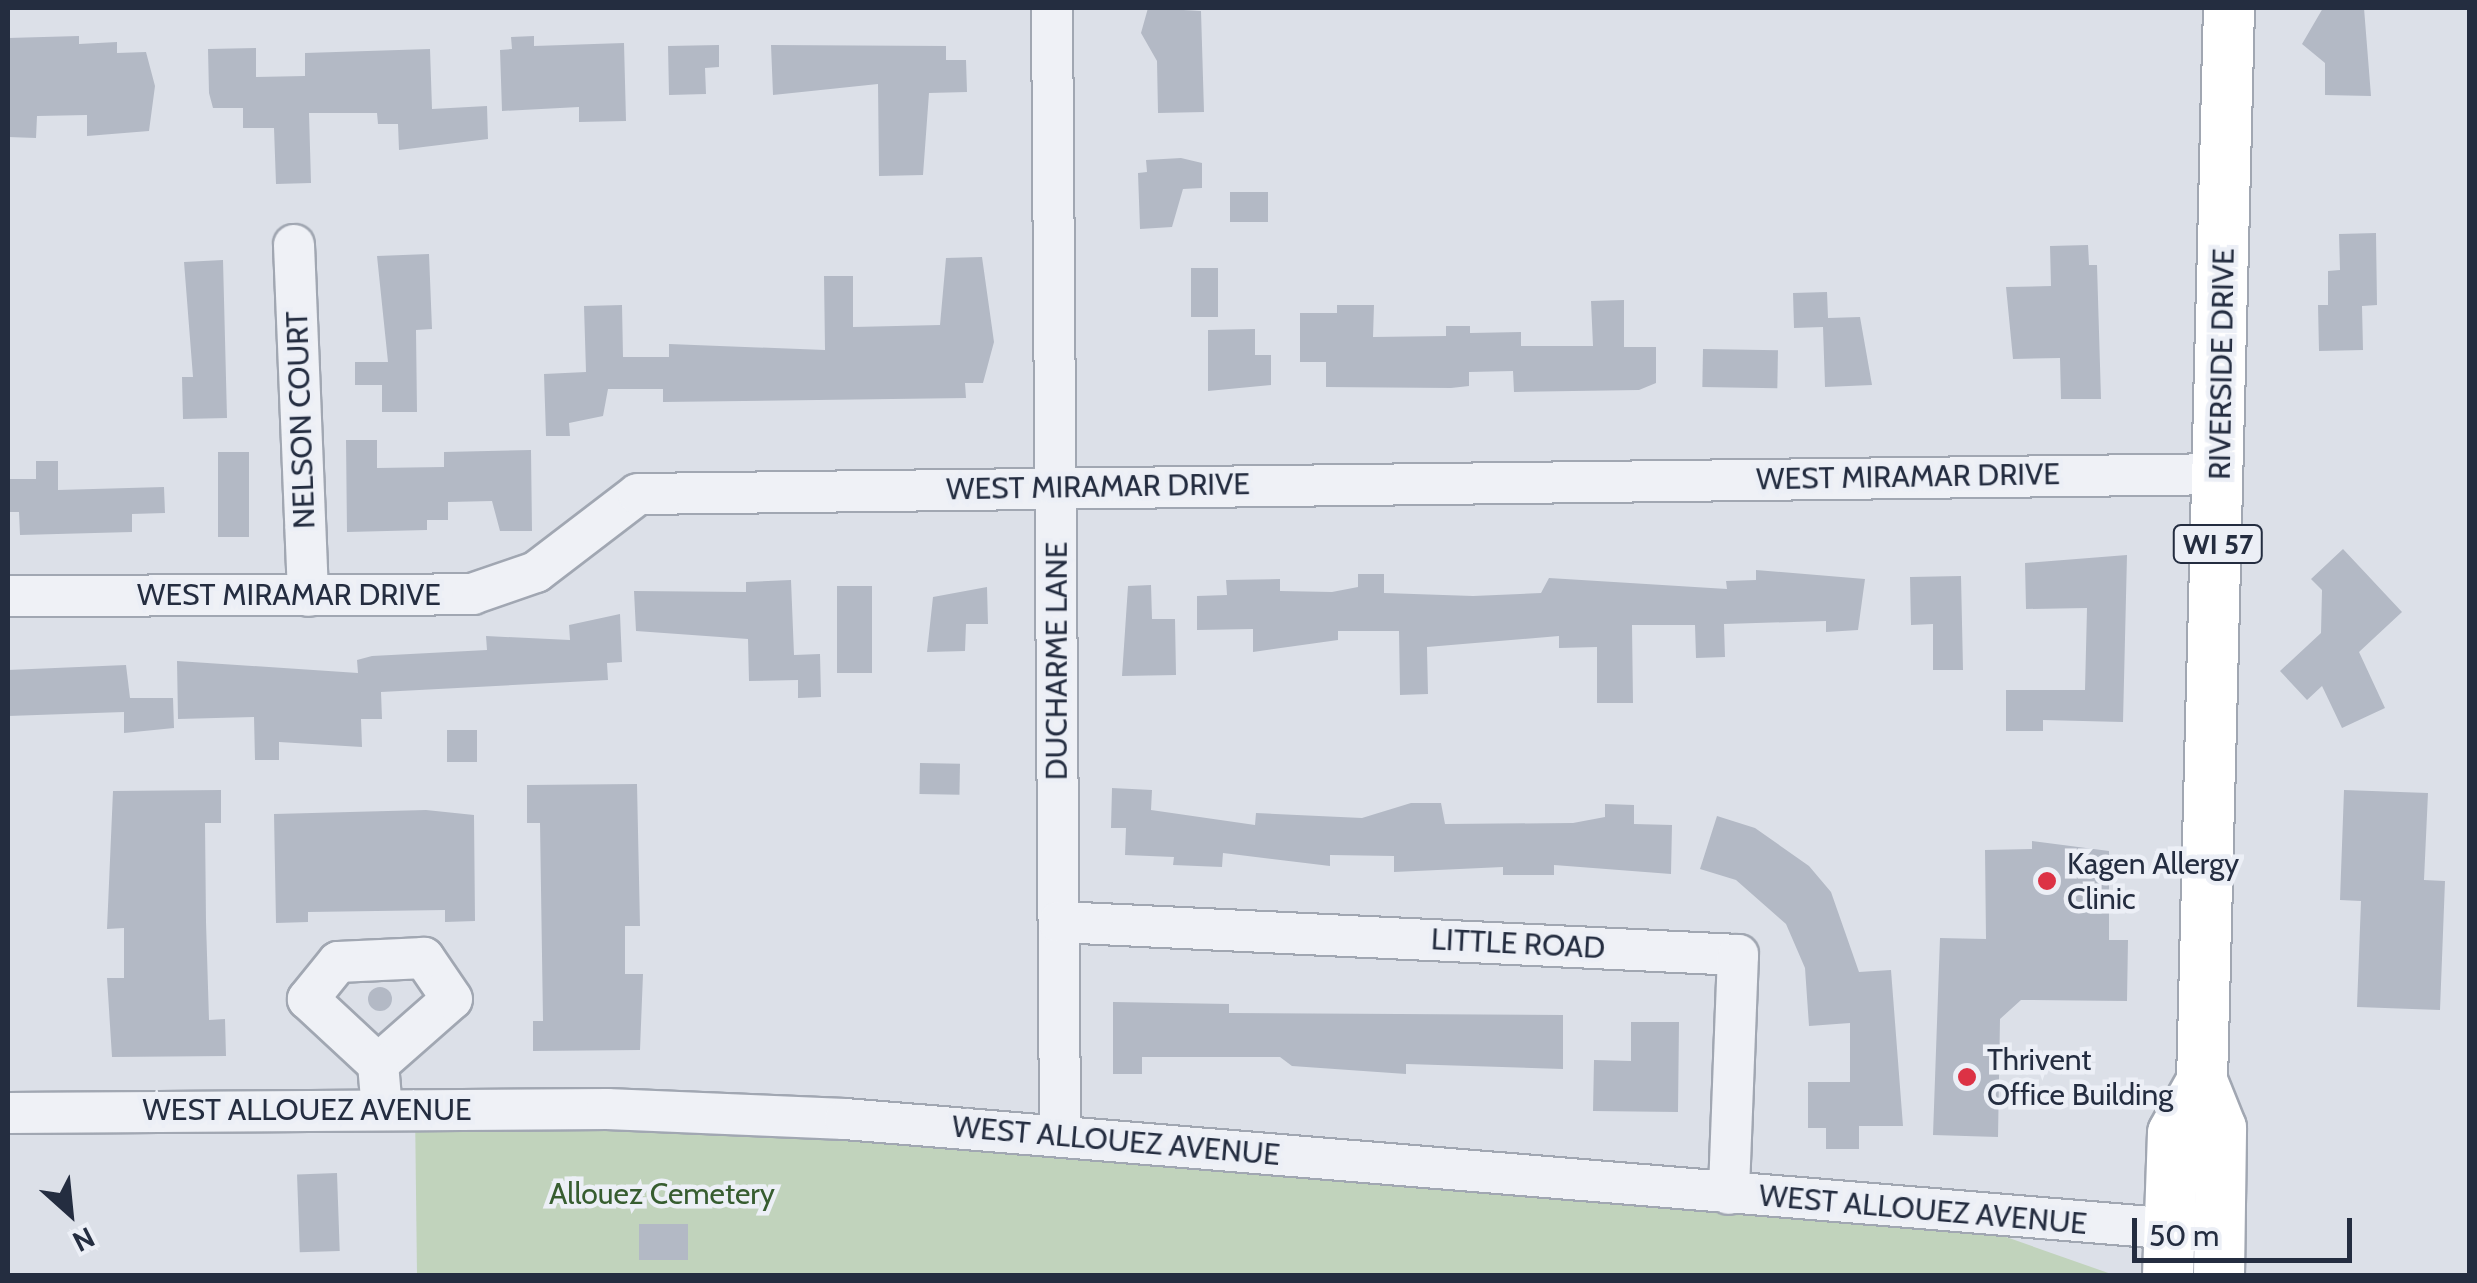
<!DOCTYPE html>
<style>
body{margin:0}
#map{position:relative;width:2477px;height:1283px;overflow:hidden;background:#dce0e8;font-family:Cabin,sans-serif}
div>[style]{position:absolute}
[style*='--x']{left:calc(var(--x)*1px);top:calc(var(--y)*1px);width:calc(var(--w)*1px);rotate:calc(var(--a)*1deg)}
.green>*{inset:0;background:#c1d3bc}
.building>*{inset:0;background:#b3b9c5;transform-origin:0 0}
.round{border-radius:50%}
.roads{filter:drop-shadow(2px 0 #a1a7b2) drop-shadow(-2px 0 #a1a7b2) drop-shadow(0 2px #a1a7b2) drop-shadow(0 -2px #a1a7b2)}
.minor>*{height:40px;margin:-20px;padding:0 20px;transform-origin:20px;border-radius:20px;background:#eff1f6}
.major>*{height:50px;margin:-25px;padding:0 25px;transform-origin:25px;border-radius:25px;background:#fff}
.dots>*{width:28px;height:28px;translate:-50% -50%;box-sizing:border-box;border:5px solid #eceff6;border-radius:50%}
span{translate:-50% -50%;white-space:nowrap;text-align:center;line-height:1.15;-webkit-text-stroke:9px #eceff6;paint-order:stroke}
.shield-label span{padding:2px 8px;background:#eceff6;border:2px solid;border-radius:8px;-webkit-text-stroke-width:0}
.shield-label{font-size:28px;color:#242d40;font-weight:700}
.street-label{font-size:30px;color:#242d40}
.poi-label{font-size:30px;color:#242d40}
.left{translate:0 -50%;text-align:left}
.park-label{font-size:30px;color:#375d30}
.frame{position:absolute;inset:0;border:10px solid #242d40;pointer-events:none}
.north{position:absolute;left:20px;top:1163px;width:100px;height:100px;-webkit-text-stroke:8px #eceff6;paint-order:stroke;rotate:153deg;font-size:28px;font-weight:700;line-height:40px;text-align:center;color:#242d40}
.north::after{content:'';display:block;margin:auto;width:35px;height:45px;background:#242d40;clip-path:polygon(50% 0,100% 100%,50% 72%,0 100%)}
.scale{position:absolute;left:2132px;top:1218px;width:220px;height:45px;box-sizing:border-box;border:5px solid #242d40;border-top:0;padding-left:12px;font-size:30px;line-height:35px;white-space:nowrap;color:#242d40;-webkit-text-stroke:8px #eceff6;paint-order:stroke}
</style>
<div id="map">
<div class="green">
<i style="clip-path:polygon(415px 1109px,1932px 1211px,2114px 1275px,417px 1275px)"></i>
</div>
<div class="building">
<i style="clip-path:polygon(1148px 8px,1201px 11px,1204px 112px,1158px 113px,1157px 61px,1141px 33px)"></i>
<i style="clip-path:polygon(2323px 8px,2364px 8px,2371px 96px,2325px 95px,2325px 63px,2302px 44px)"></i>
<i style="clip-path:polygon(79px 36px,79px 44px,117px 42px,117px 53px,146px 52px,155px 86px,149px 131px,87px 136px,87px 115px,37px 116px,36px 138px,8px 137px,8px 38px)"></i>
<i style="clip-path:polygon(534px 36px,534px 46px,624px 43px,626px 121px,579px 122px,579px 107px,502px 111px,500px 50px,512px 49px,511px 37px)"></i>
<i style="clip-path:polygon(719px 45px,719px 67px,705px 68px,706px 94px,669px 95px,668px 46px)"></i>
<i style="clip-path:polygon(771px 45px,946px 46px,946px 60px,966px 60px,967px 92px,929px 93px,923px 175px,879px 176px,878px 84px,773px 95px)"></i>
<i style="clip-path:polygon(256px 48px,256px 77px,305px 76px,305px 53px,430px 49px,432px 109px,487px 106px,488px 139px,399px 150px,398px 124px,378px 124px,377px 113px,309px 113px,311px 183px,276px 184px,274px 128px,243px 128px,243px 108px,213px 108px,209px 93px,208px 49px)"></i>
<i style="clip-path:polygon(1181px 158px,1202px 163px,1202px 188px,1183px 189px,1172px 227px,1140px 229px,1138px 173px,1147px 172px,1146px 160px)"></i>
<i style="left:1230px;top:192px;width:38px;height:30px"></i>
<i style="clip-path:polygon(2376px 233px,2377px 305px,2362px 306px,2363px 350px,2319px 351px,2318px 305px,2328px 305px,2328px 271px,2340px 270px,2339px 234px)"></i>
<i style="clip-path:polygon(2088px 245px,2089px 265px,2097px 265px,2101px 399px,2061px 399px,2060px 358px,2013px 359px,2006px 287px,2051px 286px,2050px 246px)"></i>
<i style="clip-path:polygon(429px 254px,432px 329px,416px 330px,417px 412px,382px 412px,382px 385px,355px 385px,355px 362px,388px 362px,377px 256px)"></i>
<i style="clip-path:polygon(982px 257px,994px 342px,983px 383px,965px 383px,966px 398px,663px 402px,663px 389px,608px 389px,603px 416px,569px 423px,570px 436px,546px 436px,544px 374px,586px 372px,584px 306px,622px 305px,623px 357px,669px 357px,669px 344px,825px 350px,824px 276px,853px 276px,853px 327px,940px 325px,946px 258px)"></i>
<i style="clip-path:polygon(223px 260px,227px 418px,183px 419px,182px 377px,193px 377px,184px 262px)"></i>
<i style="left:1191px;top:268px;width:27px;height:49px"></i>
<i style="clip-path:polygon(1827px 292px,1828px 318px,1860px 317px,1872px 385px,1825px 387px,1823px 327px,1794px 328px,1793px 293px)"></i>
<i style="clip-path:polygon(1624px 300px,1624px 347px,1656px 347px,1656px 383px,1639px 390px,1514px 392px,1513px 371px,1469px 372px,1469px 386px,1451px 388px,1326px 387px,1326px 362px,1300px 362px,1300px 313px,1337px 313px,1337px 305px,1374px 305px,1373px 337px,1446px 336px,1446px 326px,1470px 326px,1470px 333px,1521px 332px,1521px 346px,1593px 346px,1591px 301px)"></i>
<i style="clip-path:polygon(1255px 329px,1255px 355px,1271px 355px,1271px 385px,1208px 391px,1208px 330px)"></i>
<i style="left:1703px;top:349px;width:75px;height:38px;rotate:1deg"></i>
<i style="clip-path:polygon(346px 440px,377px 440px,377px 468px,444px 467px,444px 452px,531px 450px,532px 531px,500px 531px,492px 501px,448px 502px,448px 520px,427px 520px,427px 530px,347px 532px)"></i>
<i style="left:218px;top:452px;width:31px;height:85px"></i>
<i style="clip-path:polygon(36px 461px,58px 461px,58px 490px,164px 487px,165px 513px,132px 514px,132px 532px,20px 535px,19px 512px,8px 512px,8px 479px,36px 479px)"></i>
<i style="clip-path:polygon(2343px 549px,2402px 612px,2359px 652px,2385px 708px,2342px 728px,2322px 686px,2307px 700px,2280px 671px,2321px 633px,2322px 590px,2311px 579px)"></i>
<i style="clip-path:polygon(2127px 555px,2123px 722px,2043px 720px,2043px 731px,2006px 731px,2006px 690px,2085px 690px,2087px 608px,2026px 609px,2025px 563px)"></i>
<i style="clip-path:polygon(1756px 570px,1865px 579px,1858px 630px,1826px 632px,1826px 621px,1724px 624px,1725px 657px,1696px 658px,1695px 625px,1632px 625px,1633px 703px,1597px 703px,1597px 647px,1559px 648px,1559px 636px,1427px 647px,1428px 694px,1400px 695px,1399px 631px,1338px 631px,1338px 640px,1253px 652px,1253px 629px,1197px 630px,1197px 596px,1227px 595px,1226px 580px,1280px 579px,1280px 591px,1332px 592px,1358px 587px,1358px 574px,1384px 574px,1384px 593px,1473px 596px,1541px 593px,1549px 578px,1727px 589px,1726px 581px,1756px 580px)"></i>
<i style="clip-path:polygon(1961px 576px,1963px 670px,1933px 670px,1933px 624px,1911px 625px,1910px 577px)"></i>
<i style="clip-path:polygon(791px 580px,794px 655px,820px 654px,821px 697px,798px 698px,798px 680px,749px 681px,748px 639px,636px 631px,634px 591px,746px 592px,746px 582px)"></i>
<i style="clip-path:polygon(1151px 585px,1152px 619px,1175px 619px,1176px 675px,1122px 676px,1128px 586px)"></i>
<i style="left:837px;top:586px;width:35px;height:87px"></i>
<i style="clip-path:polygon(987px 587px,988px 624px,966px 624px,965px 651px,927px 652px,933px 597px)"></i>
<i style="clip-path:polygon(620px 614px,622px 662px,607px 663px,608px 680px,381px 692px,382px 719px,361px 719px,362px 747px,279px 742px,279px 760px,255px 760px,254px 717px,178px 719px,177px 661px,358px 673px,357px 660px,372px 656px,487px 650px,486px 636px,570px 640px,569px 625px)"></i>
<i style="clip-path:polygon(126px 665px,130px 698px,173px 698px,174px 728px,124px 733px,124px 712px,8px 716px,8px 670px)"></i>
<i style="left:447px;top:730px;width:30px;height:32px"></i>
<i style="left:920px;top:763px;width:40px;height:31px;rotate:1deg"></i>
<i style="clip-path:polygon(637px 784px,640px 926px,625px 926px,625px 974px,643px 974px,640px 1050px,533px 1051px,533px 1021px,543px 1021px,540px 823px,527px 823px,527px 785px)"></i>
<i style="clip-path:polygon(1112px 788px,1152px 790px,1151px 810px,1255px 825px,1256px 813px,1362px 818px,1411px 803px,1441px 803px,1445px 824px,1573px 823px,1605px 817px,1605px 804px,1634px 805px,1634px 824px,1672px 825px,1671px 874px,1554px 865px,1554px 875px,1503px 875px,1503px 867px,1394px 872px,1394px 856px,1330px 855px,1330px 866px,1223px 853px,1222px 867px,1173px 865px,1174px 857px,1125px 855px,1126px 828px,1111px 828px)"></i>
<i style="clip-path:polygon(221px 790px,221px 823px,205px 823px,206px 922px,209px 1020px,225px 1019px,226px 1056px,112px 1057px,107px 978px,124px 978px,124px 928px,107px 929px,113px 791px)"></i>
<i style="clip-path:polygon(2344px 790px,2428px 793px,2424px 880px,2445px 881px,2440px 1010px,2357px 1007px,2361px 901px,2340px 900px)"></i>
<i style="clip-path:polygon(426px 810px,474px 815px,475px 921px,445px 922px,445px 910px,308px 912px,308px 922px,276px 923px,274px 814px)"></i>
<i style="clip-path:polygon(1717px 816px,1755px 828px,1809px 866px,1831px 892px,1859px 972px,1891px 970px,1903px 1126px,1859px 1126px,1859px 1149px,1826px 1149px,1826px 1128px,1808px 1128px,1808px 1082px,1850px 1082px,1850px 1023px,1809px 1026px,1805px 968px,1786px 924px,1736px 880px,1700px 869px)"></i>
<i style="clip-path:polygon(2032px 841px,2109px 851px,2109px 940px,2128px 940px,2127px 1001px,2021px 1000px,2000px 1019px,1998px 1137px,1933px 1135px,1940px 938px,1986px 939px,1985px 850px,2032px 849px)"></i>
<i class="round" style="left:368px;top:987px;width:24px;height:24px"></i>
<i style="clip-path:polygon(1113px 1002px,1229px 1004px,1229px 1013px,1563px 1015px,1563px 1069px,1406px 1064px,1406px 1074px,1292px 1066px,1280px 1057px,1142px 1057px,1142px 1074px,1113px 1074px)"></i>
<i style="clip-path:polygon(1631px 1022px,1679px 1022px,1678px 1112px,1593px 1111px,1594px 1060px,1631px 1061px)"></i>
<i style="left:337px;top:1173px;width:78px;height:40px;rotate:88deg"></i>
<i style="left:639px;top:1224px;width:49px;height:36px"></i>
</div>
<div class="roads">
<div class="minor">
<i style="--x:1052;--y:8;--w:1127;--a:89.59"></i>
<i style="--x:294;--y:245;--w:351;--a:87.7"></i>
<i style="--x:8;--y:596;--w:464;--a:-0.2"></i>
<i style="--x:472;--y:594;--w:68;--a:-19"></i>
<i style="--x:536;--y:572;--w:128;--a:-37.4"></i>
<i style="--x:638;--y:494;--w:1581;--a:-0.72"></i>
<i style="--x:1059;--y:922;--w:680;--a:2.78"></i>
<i style="--x:1738;--y:955;--w:239;--a:92.2"></i>
<i style="--x:378;--y:1064;--w:98;--a:-41.3"></i>
<i style="--x:452;--y:999;--w:50;--a:-124.3"></i>
<i style="--x:424;--y:958;--w:86;--a:177.3"></i>
<i style="--x:338;--y:962;--w:48;--a:129"></i>
<i style="--x:308;--y:999;--w:96;--a:42.9"></i>
<i style="--x:378;--y:1064;--w:46;--a:85"></i>
<i style="--x:8;--y:1113;--w:599;--a:-0.38"></i>
<i style="--x:607;--y:1109;--w:238;--a:2.4"></i>
<i style="--x:845;--y:1119;--w:1359;--a:4.73"></i>
</div>
<div class="major">
<i style="--x:2168;--y:1276;--w:143;--a:-88"></i>
<i style="--x:2173;--y:1133;--w:60;--a:-60.9"></i>
<i style="--x:2219;--y:1276;--w:148;--a:-89.2"></i>
<i style="--x:2221;--y:1128;--w:51;--a:-112"></i>
<i style="--x:2202;--y:1081;--w:1073;--a:-88.56"></i>
</div>
</div>
<div class="dots">
<i style="left:2047px;top:881px;background:#dc3245"></i>
<i style="left:1967px;top:1077px;background:#dc3245"></i>
</div>
<div class="shield-label">
<span style="left:2218px;top:544px">WI 57</span>
</div>
<div class="street-label">
<span style="left:2222px;top:364px;rotate:-89deg">RIVERSIDE DRIVE</span>
<span style="left:301px;top:420px;rotate:-92deg">NELSON COURT</span>
<span style="left:1908px;top:477px;rotate:-1deg">WEST MIRAMAR DRIVE</span>
<span style="left:1098px;top:487px;rotate:-1deg">WEST MIRAMAR DRIVE</span>
<span style="left:289px;top:595px">WEST MIRAMAR DRIVE</span>
<span style="left:1057px;top:661px;rotate:-90deg">DUCHARME LANE</span>
<span style="left:1518px;top:944px;rotate:3deg">LITTLE ROAD</span>
<span style="left:307px;top:1110px">WEST ALLOUEZ AVENUE</span>
<span style="left:1116px;top:1141px;rotate:5deg">WEST ALLOUEZ AVENUE</span>
<span style="left:1923px;top:1210px;rotate:5deg">WEST ALLOUEZ AVENUE</span>
</div>
<div class="poi-label">
<span class="left" style="left:2067px;top:881px">Kagen Allergy<br>Clinic</span>
<span class="left" style="left:1987px;top:1077px">Thrivent<br>Office Building</span>
</div>
<div class="park-label">
<span style="left:662px;top:1194px">Allouez Cemetery</span>
</div>
<div class="frame"></div>
<div class="north">N</div>
<div class="scale">50 m</div>
</div>
